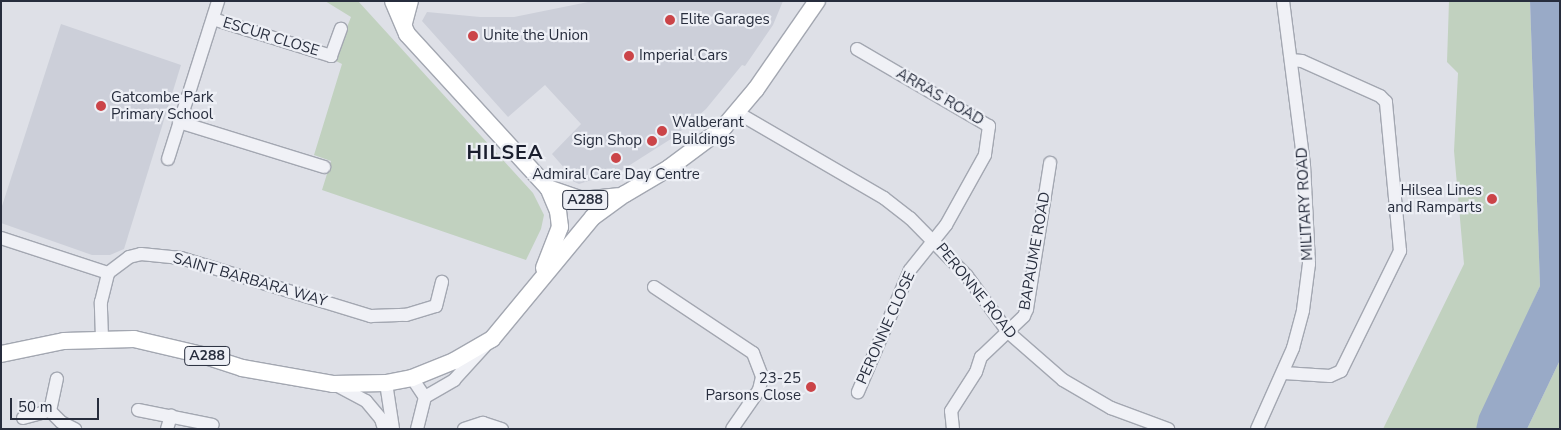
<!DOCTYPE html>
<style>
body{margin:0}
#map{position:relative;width:1561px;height:430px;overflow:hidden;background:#dee0e7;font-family:"Nunito Sans",sans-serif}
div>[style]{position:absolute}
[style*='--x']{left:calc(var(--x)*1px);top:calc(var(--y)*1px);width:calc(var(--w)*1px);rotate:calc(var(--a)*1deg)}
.built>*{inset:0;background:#cccfd9}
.green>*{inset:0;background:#c1d1bf}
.water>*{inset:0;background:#99aac7}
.roads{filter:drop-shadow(1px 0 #a3a7b1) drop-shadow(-1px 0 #a3a7b1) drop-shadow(0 1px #a3a7b1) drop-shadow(0 -1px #a3a7b1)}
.minor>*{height:12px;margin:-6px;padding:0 6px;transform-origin:6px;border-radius:6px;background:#f0f1f6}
.major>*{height:16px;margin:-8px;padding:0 8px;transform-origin:8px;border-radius:8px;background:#fff}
.dots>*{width:14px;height:14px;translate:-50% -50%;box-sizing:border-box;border:2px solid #edeff5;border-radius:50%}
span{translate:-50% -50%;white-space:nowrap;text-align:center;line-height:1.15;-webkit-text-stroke:4.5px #edeff5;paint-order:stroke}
.shield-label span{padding:1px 4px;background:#edeff5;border:1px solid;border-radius:4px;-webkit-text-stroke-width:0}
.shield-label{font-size:14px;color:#272d3d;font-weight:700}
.poi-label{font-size:15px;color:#272d3d}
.left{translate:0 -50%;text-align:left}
.right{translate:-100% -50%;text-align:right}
.street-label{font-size:15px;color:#272d3d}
.district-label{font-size:20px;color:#1a1e2e;font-weight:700;letter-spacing:1px}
.frame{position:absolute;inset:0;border:2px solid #272d3d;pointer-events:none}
.scale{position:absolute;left:10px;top:398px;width:89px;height:22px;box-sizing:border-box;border:2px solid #272d3d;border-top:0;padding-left:6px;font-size:15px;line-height:18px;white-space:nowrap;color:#272d3d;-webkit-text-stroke:4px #edeff5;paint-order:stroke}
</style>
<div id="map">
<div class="built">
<i style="clip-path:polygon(593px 1px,783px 1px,773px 25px,745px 66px,742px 65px,706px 109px,674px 137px,622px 170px,579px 184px,568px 179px,567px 171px,552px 154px,581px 124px,545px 85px,508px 117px,422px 21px,427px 12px,480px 17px,514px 17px)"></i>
<i style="clip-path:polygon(61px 24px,181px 65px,124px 249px,110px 255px,92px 255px,1px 223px,1px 209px)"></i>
</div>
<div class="green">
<i style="clip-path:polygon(325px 1px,358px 1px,533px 193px,544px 215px,541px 229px,526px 260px,322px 190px,331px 161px,314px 155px,342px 64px,334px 60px,351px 17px)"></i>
<i style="clip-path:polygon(1449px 1px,1530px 1px,1540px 286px,1476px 429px,1383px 429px,1464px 264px,1454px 151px,1458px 73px,1447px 62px)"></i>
<i style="clip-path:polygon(1560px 360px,1560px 429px,1527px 429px,1547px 387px)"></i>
</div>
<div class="water">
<i style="clip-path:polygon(1530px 1px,1560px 1px,1560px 360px,1527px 429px,1476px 429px,1479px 416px,1540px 286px)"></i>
</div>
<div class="roads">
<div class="minor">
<i style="--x:213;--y:19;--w:124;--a:17.4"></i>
<i style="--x:331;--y:56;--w:29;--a:-70"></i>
<i style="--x:857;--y:49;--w:153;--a:30.3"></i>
<i style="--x:989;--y:126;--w:29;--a:98"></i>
<i style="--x:985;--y:155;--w:80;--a:119.1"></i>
<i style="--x:946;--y:225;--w:58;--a:128.7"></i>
<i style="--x:910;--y:270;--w:133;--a:113.1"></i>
<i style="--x:738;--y:113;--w:169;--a:30.2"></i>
<i style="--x:884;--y:198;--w:33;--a:38"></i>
<i style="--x:910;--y:218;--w:81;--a:45.5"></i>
<i style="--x:967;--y:276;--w:69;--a:53.8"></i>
<i style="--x:1008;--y:332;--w:73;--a:41.1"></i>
<i style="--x:1063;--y:380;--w:56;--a:30.3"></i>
<i style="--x:1111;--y:408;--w:61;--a:20.2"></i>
<i style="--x:179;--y:122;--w:152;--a:17.2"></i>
<i style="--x:168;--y:159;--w:166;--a:-72.4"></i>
<i style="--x:1;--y:238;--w:113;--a:18.1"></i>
<i style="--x:654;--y:287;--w:119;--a:33.7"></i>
<i style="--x:753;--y:353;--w:26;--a:69"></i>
<i style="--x:762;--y:377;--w:13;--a:103"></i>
<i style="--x:759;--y:390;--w:47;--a:124.7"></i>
<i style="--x:102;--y:338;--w:36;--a:-92"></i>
<i style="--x:101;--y:302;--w:30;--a:-76"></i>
<i style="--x:108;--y:273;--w:26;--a:-37"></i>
<i style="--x:129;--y:257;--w:12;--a:-14"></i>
<i style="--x:141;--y:254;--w:40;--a:5.7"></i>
<i style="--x:181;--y:258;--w:199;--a:17"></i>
<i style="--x:371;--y:316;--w:35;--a:-2"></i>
<i style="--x:406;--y:315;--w:31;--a:-17"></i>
<i style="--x:436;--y:306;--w:25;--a:-76"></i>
<i style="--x:1284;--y:373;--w:46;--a:3.7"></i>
<i style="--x:1330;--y:376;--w:12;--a:-24"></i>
<i style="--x:1341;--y:371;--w:134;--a:-63.8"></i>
<i style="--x:1400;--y:251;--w:150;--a:-95.4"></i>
<i style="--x:1386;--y:102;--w:8;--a:-135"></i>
<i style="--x:1380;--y:96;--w:85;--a:-155.8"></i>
<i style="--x:1302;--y:61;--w:11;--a:-175"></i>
<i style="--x:412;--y:378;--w:23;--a:56"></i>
<i style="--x:425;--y:397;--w:33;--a:104"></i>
<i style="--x:386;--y:383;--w:47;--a:81.3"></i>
<i style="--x:336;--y:385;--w:34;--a:28"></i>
<i style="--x:366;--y:401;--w:23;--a:50"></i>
<i style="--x:381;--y:419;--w:10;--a:73"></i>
<i style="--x:425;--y:397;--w:34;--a:-30"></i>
<i style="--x:454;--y:380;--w:45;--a:-47.7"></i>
<i style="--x:138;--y:410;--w:76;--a:11.3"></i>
<i style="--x:50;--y:411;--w:16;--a:45"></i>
<i style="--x:61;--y:422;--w:16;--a:27"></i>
<i style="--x:23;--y:418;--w:28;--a:-15"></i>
<i style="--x:50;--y:411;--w:33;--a:-78"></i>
<i style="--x:167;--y:429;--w:14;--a:-73"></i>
<i style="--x:464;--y:429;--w:20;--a:-18"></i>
<i style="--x:483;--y:423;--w:20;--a:18"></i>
<i style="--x:953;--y:429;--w:18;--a:-96"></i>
<i style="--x:951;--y:411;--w:46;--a:-57.3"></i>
<i style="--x:976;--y:372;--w:16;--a:-72"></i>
<i style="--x:981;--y:357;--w:59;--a:-43.6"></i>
<i style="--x:1024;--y:316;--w:8;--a:-67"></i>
<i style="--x:1027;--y:309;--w:148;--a:-81"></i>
<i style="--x:1257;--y:429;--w:89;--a:-66"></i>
<i style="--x:1293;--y:348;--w:39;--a:-75"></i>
<i style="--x:1303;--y:310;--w:46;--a:-82.6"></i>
<i style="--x:1309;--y:264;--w:99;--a:-92.9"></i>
<i style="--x:1304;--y:165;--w:165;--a:-97.3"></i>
</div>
<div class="major">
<i style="--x:393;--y:1;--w:36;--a:67"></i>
<i style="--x:407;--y:34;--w:209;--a:47.5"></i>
<i style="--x:548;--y:188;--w:36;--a:19"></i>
<i style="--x:582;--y:200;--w:36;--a:-6"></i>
<i style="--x:404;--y:23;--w:23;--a:-75"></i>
<i style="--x:544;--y:268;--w:44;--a:-68.7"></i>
<i style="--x:560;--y:227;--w:16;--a:-97"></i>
<i style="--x:558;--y:211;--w:25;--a:-113"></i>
<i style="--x:1;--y:354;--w:64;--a:-11.7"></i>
<i style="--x:64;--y:341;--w:70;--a:-1.6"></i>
<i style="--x:134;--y:339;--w:70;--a:13.2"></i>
<i style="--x:202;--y:355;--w:42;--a:18"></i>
<i style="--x:242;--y:368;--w:92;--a:10"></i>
<i style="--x:333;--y:384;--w:53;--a:-1.1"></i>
<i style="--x:386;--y:383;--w:26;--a:-11"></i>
<i style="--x:412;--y:378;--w:45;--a:-22"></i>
<i style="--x:454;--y:361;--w:44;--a:-30.1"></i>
<i style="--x:492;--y:339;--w:158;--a:-50.4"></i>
<i style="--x:593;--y:217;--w:39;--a:-36"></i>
<i style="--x:625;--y:194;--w:51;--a:-30.6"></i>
<i style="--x:669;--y:168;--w:69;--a:-36.7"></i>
<i style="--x:724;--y:127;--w:50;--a:-49.9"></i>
<i style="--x:756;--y:89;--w:107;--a:-55.3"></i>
</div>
</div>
<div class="dots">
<i style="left:670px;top:20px;background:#cb4448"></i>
<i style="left:473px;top:36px;background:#cb4448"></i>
<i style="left:629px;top:56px;background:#cb4448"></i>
<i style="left:101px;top:106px;background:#cb4448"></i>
<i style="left:662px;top:131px;background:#cb4448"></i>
<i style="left:652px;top:141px;background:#cb4448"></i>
<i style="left:616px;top:158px;background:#cb4448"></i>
<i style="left:1492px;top:199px;background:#cb4448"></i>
<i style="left:811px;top:387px;background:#cb4448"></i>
</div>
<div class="shield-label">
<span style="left:585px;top:200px">A288</span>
<span style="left:207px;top:356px">A288</span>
</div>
<div class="poi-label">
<span class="left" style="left:680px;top:20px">Elite Garages</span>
<span class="left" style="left:483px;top:36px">Unite the Union</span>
<span class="left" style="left:639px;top:56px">Imperial Cars</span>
<span class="left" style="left:111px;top:106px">Gatcombe Park<br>Primary School</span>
<span class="left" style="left:672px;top:131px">Walberant<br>Buildings</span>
<span class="right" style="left:642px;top:141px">Sign Shop</span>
<span style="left:616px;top:175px">Admiral Care Day Centre</span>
<span class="right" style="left:1482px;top:199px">Hilsea Lines<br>and Ramparts</span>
<span class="right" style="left:801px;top:387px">23-25<br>Parsons Close</span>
</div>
<div class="street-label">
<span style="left:271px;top:37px;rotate:17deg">ESCUR CLOSE</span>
<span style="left:940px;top:97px;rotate:30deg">ARRAS ROAD</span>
<span style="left:1305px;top:204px;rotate:-93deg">MILITARY ROAD</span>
<span style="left:1035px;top:251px;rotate:-80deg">BAPAUME ROAD</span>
<span style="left:250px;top:280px;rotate:16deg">SAINT BARBARA WAY</span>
<span style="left:976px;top:291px;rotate:51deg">PERONNE ROAD</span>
<span style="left:886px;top:328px;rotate:-66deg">PERONNE CLOSE</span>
</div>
<div class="district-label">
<span style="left:505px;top:152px">HILSEA</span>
</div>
<div class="frame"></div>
<div class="scale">50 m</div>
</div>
